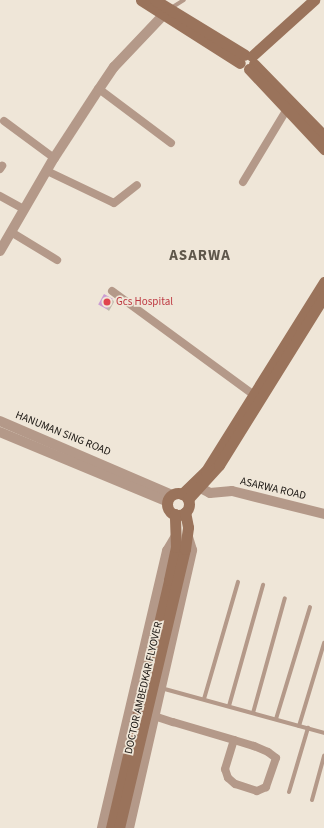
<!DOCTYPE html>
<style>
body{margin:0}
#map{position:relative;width:324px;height:828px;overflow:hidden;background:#efe6d8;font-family:"Source Sans 3",sans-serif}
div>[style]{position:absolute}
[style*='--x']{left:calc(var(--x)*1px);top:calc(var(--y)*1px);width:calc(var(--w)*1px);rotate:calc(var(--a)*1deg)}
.shadow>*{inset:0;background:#0003}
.building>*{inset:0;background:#cb9dd2;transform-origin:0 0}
.service>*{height:4px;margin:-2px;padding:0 2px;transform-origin:2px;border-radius:2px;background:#b49989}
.minor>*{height:8px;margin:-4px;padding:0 4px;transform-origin:4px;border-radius:4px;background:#b49989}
.tertiary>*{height:10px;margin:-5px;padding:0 5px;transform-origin:5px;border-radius:5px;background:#b49989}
.secondary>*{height:11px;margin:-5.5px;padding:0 5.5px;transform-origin:5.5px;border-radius:5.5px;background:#9a735b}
.secondary>.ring{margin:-5.5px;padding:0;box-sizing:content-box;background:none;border:11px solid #9a735b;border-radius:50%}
.dots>*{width:11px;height:11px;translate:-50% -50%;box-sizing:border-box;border:2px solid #efe6d8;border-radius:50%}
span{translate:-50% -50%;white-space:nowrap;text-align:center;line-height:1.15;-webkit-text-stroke:3.5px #efe6d8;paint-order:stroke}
.health-label{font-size:11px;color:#be3a42}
.left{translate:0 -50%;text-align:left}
.street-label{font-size:11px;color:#181410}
.district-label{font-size:15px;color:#5f574b;font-weight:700;letter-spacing:1px}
</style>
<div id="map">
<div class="shadow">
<i style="clip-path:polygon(113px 300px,114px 302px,109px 311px,100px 304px)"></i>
</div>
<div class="building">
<i style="left:104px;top:294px;width:10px;height:12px;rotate:29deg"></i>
</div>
<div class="service">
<i style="--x:171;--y:8;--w:15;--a:-32"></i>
<i style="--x:161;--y:688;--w:169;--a:15.4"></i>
<i style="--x:204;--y:699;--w:122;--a:-73.8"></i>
<i style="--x:229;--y:706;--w:126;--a:-74.3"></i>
<i style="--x:253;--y:713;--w:119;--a:-74.5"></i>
<i style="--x:276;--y:719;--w:117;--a:-73.1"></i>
<i style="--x:299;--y:726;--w:87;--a:-73.2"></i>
<i style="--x:289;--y:792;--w:67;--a:-73.5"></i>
<i style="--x:312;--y:800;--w:46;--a:-74.7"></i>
</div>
<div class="minor">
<i style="--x:99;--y:89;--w:90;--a:36.9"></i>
<i style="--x:4;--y:121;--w:62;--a:36.5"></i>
<i style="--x:0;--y:169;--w:4;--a:-56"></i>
<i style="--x:47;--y:171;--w:74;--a:25.5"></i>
<i style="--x:114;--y:203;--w:29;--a:-38"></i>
<i style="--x:243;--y:182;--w:85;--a:-58.9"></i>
<i style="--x:0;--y:196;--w:26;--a:29"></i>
<i style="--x:11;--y:232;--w:54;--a:31.3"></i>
<i style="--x:112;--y:291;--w:181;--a:36.2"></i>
<i style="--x:154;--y:716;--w:20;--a:18"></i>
<i style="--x:173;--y:722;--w:64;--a:16.4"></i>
<i style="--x:234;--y:740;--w:21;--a:17"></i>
<i style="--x:254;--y:746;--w:15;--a:23"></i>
<i style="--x:268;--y:752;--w:10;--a:37"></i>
<i style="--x:276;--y:758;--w:31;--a:109"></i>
<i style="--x:266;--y:787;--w:10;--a:156"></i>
<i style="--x:257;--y:791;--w:23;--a:-162"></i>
<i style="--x:235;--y:784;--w:9;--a:-139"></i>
<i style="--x:228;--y:778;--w:9;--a:-108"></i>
<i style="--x:225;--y:769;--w:30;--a:-73"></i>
</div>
<div class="tertiary">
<i style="--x:0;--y:251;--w:108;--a:-59.9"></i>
<i style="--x:54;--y:158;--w:82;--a:-56.9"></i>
<i style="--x:99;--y:89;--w:27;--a:-56"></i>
<i style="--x:114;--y:67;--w:80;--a:-46.5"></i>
<i style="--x:0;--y:421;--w:187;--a:23.3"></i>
<i style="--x:0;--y:432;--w:182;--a:22.6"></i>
<i style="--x:193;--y:484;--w:19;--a:28"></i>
<i style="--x:210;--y:493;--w:22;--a:-5"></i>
<i style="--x:232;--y:491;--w:95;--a:14"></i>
<i style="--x:102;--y:828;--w:285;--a:-76.8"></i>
<i style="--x:167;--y:551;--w:17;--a:-59"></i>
<i style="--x:129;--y:828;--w:285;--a:-77.2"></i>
<i style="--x:192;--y:550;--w:14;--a:-107"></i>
</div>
<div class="secondary">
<i style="--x:141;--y:0;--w:117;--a:32.5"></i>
<i style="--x:155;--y:0;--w:105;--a:31.4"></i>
<i style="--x:252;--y:56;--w:84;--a:-42.1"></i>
<i style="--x:254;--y:64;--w:100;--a:45.8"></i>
<i style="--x:249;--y:69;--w:110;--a:46.8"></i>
<i class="ring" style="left:167px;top:493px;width:11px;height:11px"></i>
<i style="--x:182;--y:494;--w:33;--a:-44"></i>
<i style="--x:206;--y:471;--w:223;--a:-58"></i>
<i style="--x:188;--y:499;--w:46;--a:-47.6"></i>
<i style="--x:219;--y:465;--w:199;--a:-58.1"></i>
<i style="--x:111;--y:828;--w:255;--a:-76.8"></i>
<i style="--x:169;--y:580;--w:34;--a:-78"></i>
<i style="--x:176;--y:547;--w:33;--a:-92"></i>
<i style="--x:119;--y:828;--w:287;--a:-76.7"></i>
<i style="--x:185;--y:549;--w:22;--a:-82"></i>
<i style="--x:188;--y:527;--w:15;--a:-101"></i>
</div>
<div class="dots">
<i style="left:107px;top:302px;background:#e0444e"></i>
</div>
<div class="health-label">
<span class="left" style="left:116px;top:302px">Gcs Hospital</span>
</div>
<div class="street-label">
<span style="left:63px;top:434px;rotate:22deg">HANUMAN SING ROAD</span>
<span style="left:273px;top:489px;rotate:13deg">ASARWA ROAD</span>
<span style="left:144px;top:688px;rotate:-77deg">DOCTOR AMBEDKAR FLYOVER</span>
</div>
<div class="district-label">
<span style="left:200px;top:256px">ASARWA</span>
</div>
</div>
